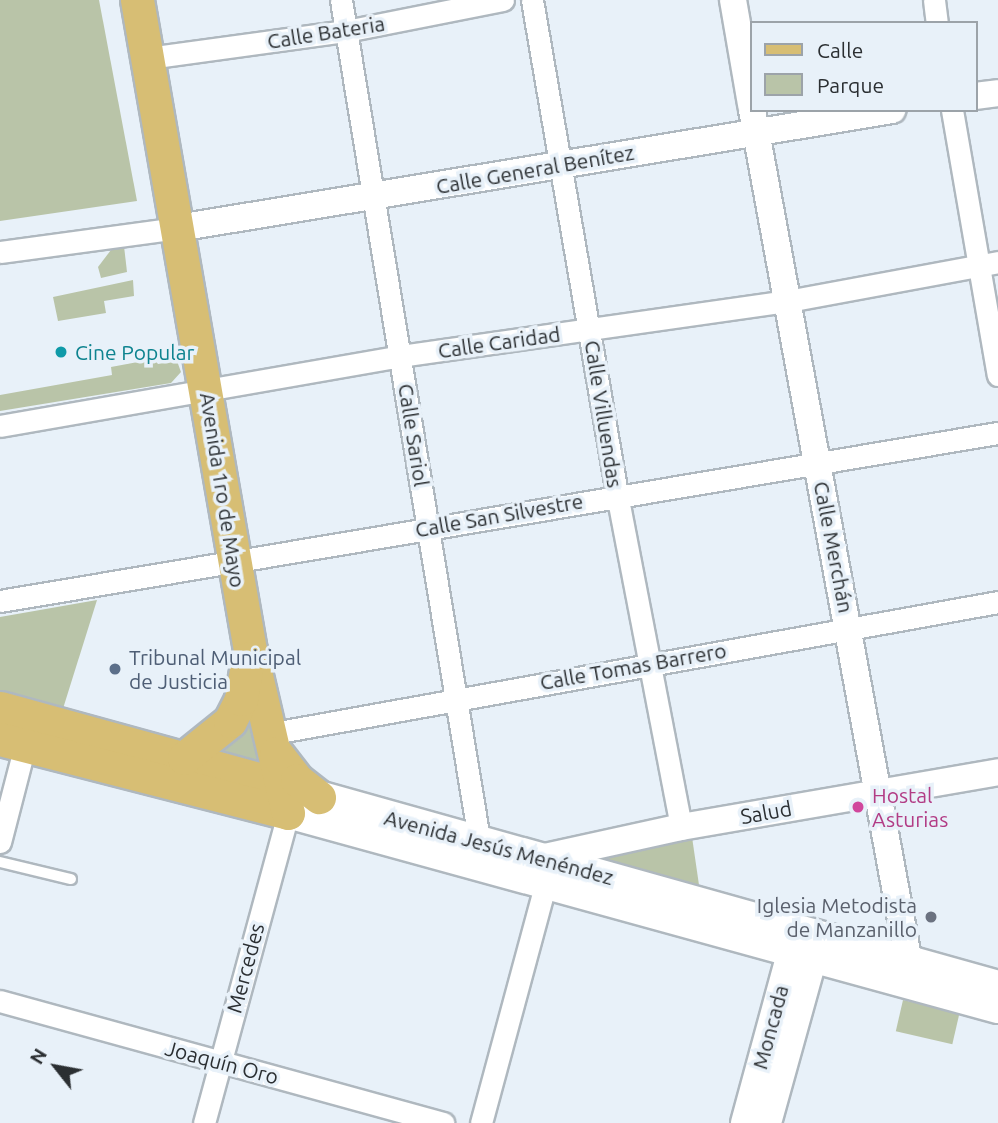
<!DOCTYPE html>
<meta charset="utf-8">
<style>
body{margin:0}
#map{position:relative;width:998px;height:1123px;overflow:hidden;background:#e8f1f9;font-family:Ubuntu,sans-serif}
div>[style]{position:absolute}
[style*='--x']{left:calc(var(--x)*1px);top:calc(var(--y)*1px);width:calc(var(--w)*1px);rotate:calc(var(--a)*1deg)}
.green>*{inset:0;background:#b9c4a8;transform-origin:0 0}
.roads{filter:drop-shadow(2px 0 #afb8bf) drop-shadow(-2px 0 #afb8bf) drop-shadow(0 2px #afb8bf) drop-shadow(0 -2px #afb8bf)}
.service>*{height:10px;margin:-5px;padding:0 5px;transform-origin:5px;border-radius:5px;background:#fff}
.minor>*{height:21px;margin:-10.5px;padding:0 10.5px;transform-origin:10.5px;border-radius:10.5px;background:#fff}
.tertiary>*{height:26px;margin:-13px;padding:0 13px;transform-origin:13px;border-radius:13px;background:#fff}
.secondary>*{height:30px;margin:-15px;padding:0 15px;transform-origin:15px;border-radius:15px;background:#fff}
.primary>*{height:33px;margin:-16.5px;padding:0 16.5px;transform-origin:16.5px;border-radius:16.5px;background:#d7be74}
.dots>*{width:19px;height:19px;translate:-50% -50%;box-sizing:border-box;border:4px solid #e8f1f9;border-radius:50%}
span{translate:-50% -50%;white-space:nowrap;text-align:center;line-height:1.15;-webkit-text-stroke:7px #e8f1f9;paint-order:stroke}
.street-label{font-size:21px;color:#2b2f32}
.culture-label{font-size:21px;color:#0d838f}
.left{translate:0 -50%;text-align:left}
.service-label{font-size:21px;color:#4e5e75}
.hotel-label{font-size:21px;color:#b23c85}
.worship-label{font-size:21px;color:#5b616d}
.right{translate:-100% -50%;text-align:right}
.legend{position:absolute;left:750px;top:21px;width:228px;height:91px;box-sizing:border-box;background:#e8f1f9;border:2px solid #9ca3a9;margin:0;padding:9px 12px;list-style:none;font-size:21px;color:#2b2f32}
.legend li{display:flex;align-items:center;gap:14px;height:35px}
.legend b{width:35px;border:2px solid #9ca3a9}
.north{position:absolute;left:21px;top:1032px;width:70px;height:70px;-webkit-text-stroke:5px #e8f1f9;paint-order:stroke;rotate:301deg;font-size:19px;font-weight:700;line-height:28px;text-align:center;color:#2b2f32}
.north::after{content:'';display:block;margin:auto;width:24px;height:32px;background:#2b2f32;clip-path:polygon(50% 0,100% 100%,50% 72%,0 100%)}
</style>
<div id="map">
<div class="green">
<i style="clip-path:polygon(0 0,99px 0,137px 201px,0 221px)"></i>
<i style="clip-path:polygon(114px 246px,124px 246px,127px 272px,101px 278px,98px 267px)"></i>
<i style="clip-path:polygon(133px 280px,134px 296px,104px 301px,106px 313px,58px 321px,53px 297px)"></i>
<i style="clip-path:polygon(154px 359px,158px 364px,177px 361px,181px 372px,171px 383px,0 411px,0 395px,112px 375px,111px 367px)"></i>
<i style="clip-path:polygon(97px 600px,61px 715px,0 696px,0 617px)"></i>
<i style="clip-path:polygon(249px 716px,259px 761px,212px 750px)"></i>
<i style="clip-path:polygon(692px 837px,699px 885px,605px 863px,605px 852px)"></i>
<i style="left:903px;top:1000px;width:58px;height:32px;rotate:13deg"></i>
</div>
<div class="roads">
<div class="service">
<i style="--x:0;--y:862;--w:73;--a:13.5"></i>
</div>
<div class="minor">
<i style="--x:341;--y:0;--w:862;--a:80.66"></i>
<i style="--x:532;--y:0;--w:501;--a:80.24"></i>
<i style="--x:617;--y:494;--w:339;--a:79.1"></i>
<i style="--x:934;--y:0;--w:23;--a:83"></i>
<i style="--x:148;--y:58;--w:200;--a:-7.8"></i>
<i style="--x:346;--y:31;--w:160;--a:-11.2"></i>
<i style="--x:952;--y:110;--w:269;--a:80.2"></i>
<i style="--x:0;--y:252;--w:180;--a:-7.7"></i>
<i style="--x:0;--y:426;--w:407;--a:-9.9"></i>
<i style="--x:401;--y:356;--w:391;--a:-8.1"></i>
<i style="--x:788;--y:301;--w:214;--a:-10.5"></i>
<i style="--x:0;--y:601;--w:1012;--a:-9.56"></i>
<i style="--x:268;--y:734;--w:742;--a:-10.25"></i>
<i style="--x:0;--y:842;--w:100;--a:-75.5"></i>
<i style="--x:0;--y:1001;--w:460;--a:15.4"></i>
<i style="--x:204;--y:1123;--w:321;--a:-74.8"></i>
<i style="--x:481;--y:1123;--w:245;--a:-74.9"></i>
</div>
<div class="tertiary">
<i style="--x:733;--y:0;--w:106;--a:80.2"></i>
<i style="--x:975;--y:96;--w:23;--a:-7"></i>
<i style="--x:752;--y:110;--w:884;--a:79.57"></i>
<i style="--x:178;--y:228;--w:724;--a:-9.38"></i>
<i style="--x:536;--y:859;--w:148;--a:-12.4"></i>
<i style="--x:681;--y:827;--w:322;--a:-9.8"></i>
<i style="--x:744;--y:1123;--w:198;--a:-74.8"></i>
<i style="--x:768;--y:1123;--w:191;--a:-74.5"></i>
</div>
<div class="secondary">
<i style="--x:297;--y:790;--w:728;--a:15.62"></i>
<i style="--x:288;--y:813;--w:736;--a:15.36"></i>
</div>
<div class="primary">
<i style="--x:0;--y:708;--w:290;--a:15.4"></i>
<i style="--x:0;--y:739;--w:297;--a:14.4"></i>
<i style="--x:288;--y:813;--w:167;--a:-103.1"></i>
<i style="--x:250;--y:650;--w:660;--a:-99.86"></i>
<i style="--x:276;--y:753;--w:34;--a:52"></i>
<i style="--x:297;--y:780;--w:28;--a:38"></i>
<i style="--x:184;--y:758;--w:59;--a:-38.8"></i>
<i style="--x:230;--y:721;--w:25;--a:-63"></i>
<i style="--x:241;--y:699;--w:41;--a:-80.1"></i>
</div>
</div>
<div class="dots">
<i style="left:61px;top:352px;background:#0f9aa8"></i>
<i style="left:115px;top:669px;background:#5c6f8a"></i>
<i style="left:858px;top:807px;background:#d1479c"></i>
<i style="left:931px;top:917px;background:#6b7280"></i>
</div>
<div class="street-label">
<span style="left:326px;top:32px;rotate:-9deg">Calle Bateria</span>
<span style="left:535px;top:169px;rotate:-10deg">Calle General Benítez</span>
<span style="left:499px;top:342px;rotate:-8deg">Calle Caridad</span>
<span style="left:604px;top:414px;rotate:81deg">Calle Villuendas</span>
<span style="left:414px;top:435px;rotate:81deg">Calle Sariol</span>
<span style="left:223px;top:490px;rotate:81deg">Avenida 1ro de Mayo</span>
<span style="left:499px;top:515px;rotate:-10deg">Calle San Silvestre</span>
<span style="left:834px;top:547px;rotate:79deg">Calle Merchán</span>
<span style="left:633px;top:666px;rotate:-10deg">Calle Tomas Barrero</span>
<span style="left:766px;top:812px;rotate:-10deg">Salud</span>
<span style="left:499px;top:847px;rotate:15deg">Avenida Jesús Menéndez</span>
<span style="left:245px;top:968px;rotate:-75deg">Mercedes</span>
<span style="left:770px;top:1027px;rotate:-75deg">Moncada</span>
<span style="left:222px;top:1062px;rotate:15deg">Joaquín Oro</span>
</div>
<div class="culture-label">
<span class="left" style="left:75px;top:352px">Cine Popular</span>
</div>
<div class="service-label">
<span class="left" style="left:129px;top:669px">Tribunal Municipal<br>de Justicia</span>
</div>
<div class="hotel-label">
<span class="left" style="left:872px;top:807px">Hostal<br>Asturias</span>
</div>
<div class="worship-label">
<span class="right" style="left:917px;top:917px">Iglesia Metodista<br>de Manzanillo</span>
</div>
<ul class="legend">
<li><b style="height:9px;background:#d7be74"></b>Calle</li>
<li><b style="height:19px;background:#b9c4a8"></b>Parque</li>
</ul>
<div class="north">N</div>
</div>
